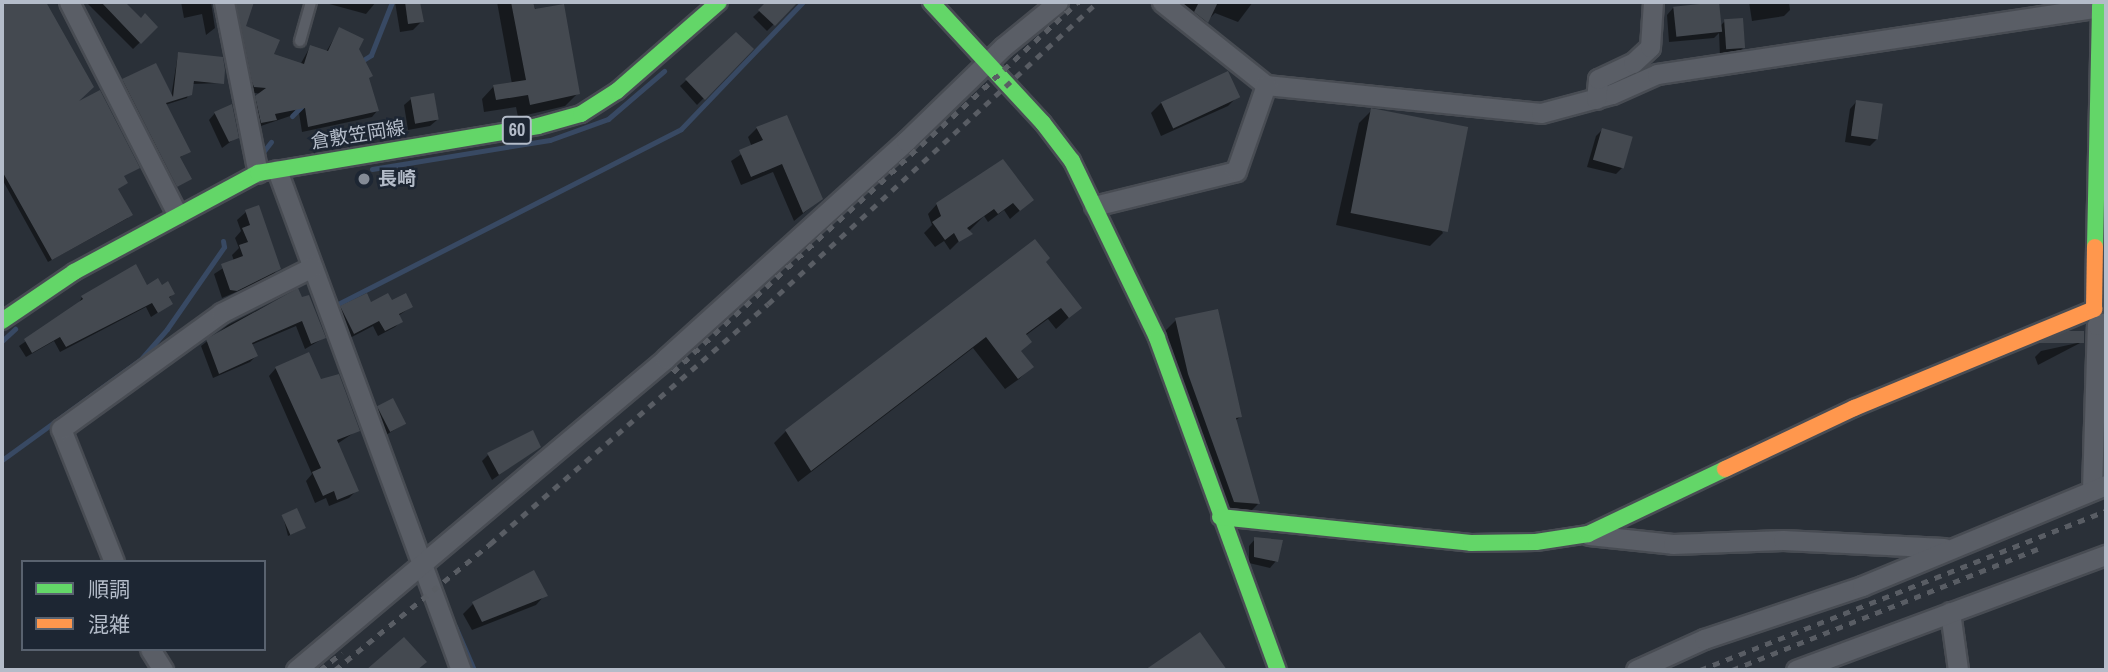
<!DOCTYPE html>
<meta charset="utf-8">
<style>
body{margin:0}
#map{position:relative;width:2108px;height:672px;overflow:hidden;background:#2a3038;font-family:"Archivo Narrow","Noto Sans JP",sans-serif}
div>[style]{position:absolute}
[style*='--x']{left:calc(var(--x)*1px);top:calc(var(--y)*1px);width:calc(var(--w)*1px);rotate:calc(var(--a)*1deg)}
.shadow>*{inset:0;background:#0007}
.stream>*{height:5px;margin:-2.5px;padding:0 2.5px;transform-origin:2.5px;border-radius:2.5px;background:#384963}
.building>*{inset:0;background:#444950;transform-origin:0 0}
.roads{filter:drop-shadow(2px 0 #484c53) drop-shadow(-2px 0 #484c53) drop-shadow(0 2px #484c53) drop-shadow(0 -2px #484c53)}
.lane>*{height:10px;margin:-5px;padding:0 5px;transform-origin:5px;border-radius:5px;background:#5a5e66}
.street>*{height:19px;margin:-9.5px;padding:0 9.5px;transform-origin:9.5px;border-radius:9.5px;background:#5a5e66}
.fast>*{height:16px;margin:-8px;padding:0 8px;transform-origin:8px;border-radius:8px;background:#63d668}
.slow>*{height:16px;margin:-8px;padding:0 8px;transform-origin:8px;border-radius:8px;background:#ff974d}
.rail>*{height:5px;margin-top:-2.5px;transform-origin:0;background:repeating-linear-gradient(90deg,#595d64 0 7px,transparent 0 14px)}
.dots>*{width:19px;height:19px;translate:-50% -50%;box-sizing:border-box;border:4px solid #1d2633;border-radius:50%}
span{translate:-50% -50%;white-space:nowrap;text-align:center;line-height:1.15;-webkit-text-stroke:5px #1d2633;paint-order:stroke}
.shield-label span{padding:2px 5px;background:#1d2633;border:2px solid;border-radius:5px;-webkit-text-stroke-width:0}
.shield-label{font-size:18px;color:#b4bcc9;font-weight:700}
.street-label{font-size:19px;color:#b4bcc9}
.poi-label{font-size:19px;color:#b4bcc9;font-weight:700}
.left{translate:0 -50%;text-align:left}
.frame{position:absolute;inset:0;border:4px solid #b4bcc9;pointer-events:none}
.legend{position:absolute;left:21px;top:560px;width:245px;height:91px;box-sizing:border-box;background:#1d2633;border:2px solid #59626f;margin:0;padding:9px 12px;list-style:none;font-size:21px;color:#b4bcc9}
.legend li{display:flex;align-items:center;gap:14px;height:35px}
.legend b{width:35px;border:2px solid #59626f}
</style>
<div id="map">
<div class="shadow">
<i style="clip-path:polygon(2px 2px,44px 2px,92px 87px,73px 106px,126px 183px,116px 190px,128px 218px,48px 262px,2px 179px)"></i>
<i style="clip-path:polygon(86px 2px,123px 2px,141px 20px,156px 27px,133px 49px)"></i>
<i style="clip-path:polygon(181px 2px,211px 2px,215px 28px,206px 35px,202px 14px,184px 18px)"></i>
<i style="clip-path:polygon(229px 2px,252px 2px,244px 27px,272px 55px,300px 65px,310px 47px,326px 52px,339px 30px,357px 49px,377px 111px,372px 117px,302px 132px,299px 113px,255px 128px,250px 103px,261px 94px,249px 92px)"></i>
<i style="clip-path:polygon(322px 2px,376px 2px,366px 14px)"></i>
<i style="clip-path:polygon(395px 2px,419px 2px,422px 21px,413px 30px,400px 32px)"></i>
<i style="clip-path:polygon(497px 2px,532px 2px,578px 93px,565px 106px,518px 117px,516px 107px,484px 112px,482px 99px,494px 86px,512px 84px)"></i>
<i style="clip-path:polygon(769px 2px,796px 2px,767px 31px,753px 17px)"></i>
<i style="clip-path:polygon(1167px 2px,1253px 2px,1238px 22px,1215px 13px,1195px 33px)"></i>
<i style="clip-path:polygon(1749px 2px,1789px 2px,1790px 10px,1784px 16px,1752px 21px)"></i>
<i style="clip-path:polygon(1673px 8px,1720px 26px,1725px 21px,1743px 48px,1737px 54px,1720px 57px,1719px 33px,1714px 38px,1669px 42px,1667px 15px)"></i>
<i style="clip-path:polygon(736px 34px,752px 49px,697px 105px,680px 86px)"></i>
<i style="clip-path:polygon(178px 54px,222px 83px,192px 84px,187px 98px,165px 105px,189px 152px,179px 158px,190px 179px,173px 189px,120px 84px,123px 81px,171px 97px)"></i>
<i style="clip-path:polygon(1238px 96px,1228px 106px,1161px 136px,1151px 113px,1161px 103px)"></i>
<i style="clip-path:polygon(411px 99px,437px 120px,430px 126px,408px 130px,404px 105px)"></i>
<i style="clip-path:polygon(1856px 102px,1877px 139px,1870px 146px,1845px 142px,1850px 109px)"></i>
<i style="clip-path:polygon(1372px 110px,1443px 233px,1430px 246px,1336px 225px,1359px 123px)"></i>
<i style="clip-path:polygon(215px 113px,237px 137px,222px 148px,209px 120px)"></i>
<i style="clip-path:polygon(757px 128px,821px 199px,794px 221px,773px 172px,741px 185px,731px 161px,752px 147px,748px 137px)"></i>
<i style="clip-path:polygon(1602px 130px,1622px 168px,1616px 174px,1587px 167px,1596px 136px)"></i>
<i style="clip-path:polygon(1032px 200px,1010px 219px,1004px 210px,988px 222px,984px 216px,950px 250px,944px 241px,935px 247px,924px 233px,932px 225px,928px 214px,937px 204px)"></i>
<i style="clip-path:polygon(246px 212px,279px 268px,271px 277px,222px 298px,214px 274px,234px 261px,232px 255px,239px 248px,235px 238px,241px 231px,237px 220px)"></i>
<i style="clip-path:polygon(1044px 262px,1079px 308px,1056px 329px,1048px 319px,1025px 336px,1020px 352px,1032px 367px,1019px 379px,1005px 389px,973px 348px,798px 482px,774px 443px,786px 431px)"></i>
<i style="clip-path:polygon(146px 287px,173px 294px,168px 299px,171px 304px,151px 317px,146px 307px,60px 352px,54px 341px,26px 357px,19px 346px,78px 305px,82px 297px)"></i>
<i style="clip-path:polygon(297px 290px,324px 338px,305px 349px,296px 326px,251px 345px,256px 356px,250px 362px,213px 378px,201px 346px,228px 325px)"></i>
<i style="clip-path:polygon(391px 302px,411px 307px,398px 316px,401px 321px,395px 327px,378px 336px,373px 326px,348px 339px,335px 314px,341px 308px)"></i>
<i style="clip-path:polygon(1176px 320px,1240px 417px,1235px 421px,1258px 504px,1246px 516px,1223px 513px,1164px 332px)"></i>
<i style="clip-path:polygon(2082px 342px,2038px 365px,2035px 357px,2041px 351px)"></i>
<i style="clip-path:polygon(276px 368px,358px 430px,337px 444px,357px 490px,349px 498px,329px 506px,326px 498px,315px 503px,306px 481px,312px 474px,269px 376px)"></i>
<i style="clip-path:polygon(378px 408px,404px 424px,381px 438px,372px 414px)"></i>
<i style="clip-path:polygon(539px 447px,492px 480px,482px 461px,488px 455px)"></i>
<i style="clip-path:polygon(283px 516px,301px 530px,288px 536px)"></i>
<i style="clip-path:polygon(1255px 539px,1276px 561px,1270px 568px,1249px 563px,1249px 546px)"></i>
<i style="clip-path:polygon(545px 595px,536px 605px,472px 630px,463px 614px,473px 604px)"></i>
</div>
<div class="stream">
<i style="--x:360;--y:62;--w:13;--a:-32"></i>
<i style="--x:371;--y:55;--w:57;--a:-68.4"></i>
<i style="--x:292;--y:116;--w:14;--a:-45"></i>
<i style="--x:260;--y:156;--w:18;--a:-52"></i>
<i style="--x:372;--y:169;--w:180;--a:-9.3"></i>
<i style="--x:550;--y:140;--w:62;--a:-19.9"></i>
<i style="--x:608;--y:119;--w:74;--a:-40.6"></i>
<i style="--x:336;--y:305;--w:387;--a:-27"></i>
<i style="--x:681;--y:129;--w:176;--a:-46.2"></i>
<i style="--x:2;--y:341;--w:18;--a:-43"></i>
<i style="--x:2;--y:460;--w:172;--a:-36"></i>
<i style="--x:141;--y:359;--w:40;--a:-49"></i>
<i style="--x:167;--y:329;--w:100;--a:-55.2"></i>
<i style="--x:224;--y:247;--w:6;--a:-99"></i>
<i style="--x:455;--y:626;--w:48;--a:66.6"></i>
</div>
<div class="building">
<i style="clip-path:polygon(2px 2px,46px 2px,94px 87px,79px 101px,100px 90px,140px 168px,124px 176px,128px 183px,118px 189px,133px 215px,52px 260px,2px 171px)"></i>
<i style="clip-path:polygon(101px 2px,125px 2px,141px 18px,145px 13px,158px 27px,141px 44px)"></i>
<i style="clip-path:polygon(236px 2px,254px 2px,246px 26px,280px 40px,274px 54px,304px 64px,310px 45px,328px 51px,339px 27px,364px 39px,359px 49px,373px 76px,369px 78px,379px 111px,308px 127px,305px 108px,275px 114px,277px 120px,261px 123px,255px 96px,266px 88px,254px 87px,252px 82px)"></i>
<i style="clip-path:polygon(405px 2px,420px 2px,424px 22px,408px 24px)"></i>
<i style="clip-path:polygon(511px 2px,533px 2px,535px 9px,564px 4px,580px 94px,530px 105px,528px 95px,496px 100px,493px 85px,526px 80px)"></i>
<i style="clip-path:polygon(766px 2px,798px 2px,775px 26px,758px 10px)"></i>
<i style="clip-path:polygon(1199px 2px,1218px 2px,1208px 23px,1194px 12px)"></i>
<i style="left:1719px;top:2px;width:30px;height:46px;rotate:84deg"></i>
<i style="left:1743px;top:18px;width:30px;height:19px;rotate:86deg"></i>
<i style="clip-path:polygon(736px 32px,754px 49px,705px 100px,685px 79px)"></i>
<i style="clip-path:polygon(178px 52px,223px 57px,225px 70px,224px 84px,194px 81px,192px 95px,166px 103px,191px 152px,180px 157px,192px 179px,177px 187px,122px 79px,156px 63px,173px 97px)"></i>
<i style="left:1228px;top:71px;width:29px;height:74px;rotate:65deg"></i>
<i style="left:434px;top:93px;width:27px;height:24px;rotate:80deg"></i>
<i style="left:1856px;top:100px;width:27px;height:36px;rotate:8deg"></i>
<i style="clip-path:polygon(232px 104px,239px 138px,229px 142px,214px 112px)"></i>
<i style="left:1371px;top:108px;width:99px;height:107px;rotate:11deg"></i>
<i style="clip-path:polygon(787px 115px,823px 199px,803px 213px,782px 164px,751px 177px,739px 150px,763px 140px,756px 127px)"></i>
<i style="left:1602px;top:128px;width:32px;height:33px;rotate:16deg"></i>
<i style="clip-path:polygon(1003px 159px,1034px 200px,1020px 211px,1013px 203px,998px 214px,994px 209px,967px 228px,973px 234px,959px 242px,954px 233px,945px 240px,932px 222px,941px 216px,936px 203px)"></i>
<i style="clip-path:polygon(259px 205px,281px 269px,237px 291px,230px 290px,221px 264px,243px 256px,239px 245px,248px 242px,242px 228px,250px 225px,245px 210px)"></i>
<i style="clip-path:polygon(1035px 239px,1050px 258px,1046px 262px,1082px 308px,1069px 318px,1061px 308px,1026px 334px,1032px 342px,1021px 351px,1034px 367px,1018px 379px,986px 337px,811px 471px,785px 430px)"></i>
<i style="clip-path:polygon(136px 264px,147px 285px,158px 278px,162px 285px,168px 281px,175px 294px,169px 297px,173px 304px,158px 313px,152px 303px,66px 347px,60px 337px,32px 353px,24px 339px,83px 299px,81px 296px)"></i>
<i style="clip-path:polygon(298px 288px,302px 297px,309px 295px,326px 338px,311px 344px,302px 321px,252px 343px,258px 356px,219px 374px,206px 339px)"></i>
<i style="clip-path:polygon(367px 293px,371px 302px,388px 293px,392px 300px,406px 293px,413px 307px,399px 314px,403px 322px,385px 331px,379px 321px,354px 334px,340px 306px)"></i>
<i style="clip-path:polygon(1218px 309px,1242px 417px,1236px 418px,1260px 504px,1234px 502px,1188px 374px,1175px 318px)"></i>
<i style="left:2084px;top:331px;width:12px;height:48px;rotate:90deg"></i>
<i style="clip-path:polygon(309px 352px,321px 379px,339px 374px,360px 431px,337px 440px,359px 491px,337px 500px,334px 491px,323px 496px,312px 472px,321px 468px,275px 367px)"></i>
<i style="left:393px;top:398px;width:29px;height:18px;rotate:63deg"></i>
<i style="clip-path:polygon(533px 430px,541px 447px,499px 475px,487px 453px)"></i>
<i style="left:297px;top:508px;width:22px;height:17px;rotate:66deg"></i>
<i style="clip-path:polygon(1254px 537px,1283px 540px,1278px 562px,1254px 557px)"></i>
<i style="clip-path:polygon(534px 570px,548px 596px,482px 622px,472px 602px)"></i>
<i style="clip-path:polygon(1200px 632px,1227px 670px,1145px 670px)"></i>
<i style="clip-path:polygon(404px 637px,427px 662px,417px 670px,366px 670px)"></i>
</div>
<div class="roads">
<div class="lane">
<i style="--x:300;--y:41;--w:41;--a:-74.2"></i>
</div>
<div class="street">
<i style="--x:69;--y:2;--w:238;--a:63"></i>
<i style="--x:224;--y:2;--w:174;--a:78.8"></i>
<i style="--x:1162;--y:2;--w:133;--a:38.6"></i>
<i style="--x:1266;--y:85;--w:276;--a:5.8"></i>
<i style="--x:1541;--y:113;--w:73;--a:-15"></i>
<i style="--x:1612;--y:94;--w:49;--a:-24"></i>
<i style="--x:1657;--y:74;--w:448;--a:-8.6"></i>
<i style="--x:1596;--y:99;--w:20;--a:-84"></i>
<i style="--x:1598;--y:79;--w:38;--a:-25"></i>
<i style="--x:1633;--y:63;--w:23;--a:-43"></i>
<i style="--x:1650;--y:47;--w:45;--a:-86.2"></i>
<i style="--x:277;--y:170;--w:533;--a:69.8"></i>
<i style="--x:1094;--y:206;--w:146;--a:-13.8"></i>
<i style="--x:1236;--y:171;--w:91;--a:-70.8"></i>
<i style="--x:2092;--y:490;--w:165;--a:-88.3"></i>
<i style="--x:2097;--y:325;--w:9;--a:-18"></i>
<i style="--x:1589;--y:535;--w:84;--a:6.1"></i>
<i style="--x:1673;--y:544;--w:110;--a:-2.1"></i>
<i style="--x:1783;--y:540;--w:161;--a:2.8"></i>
<i style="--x:114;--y:562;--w:143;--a:-111.7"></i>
<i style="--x:61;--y:429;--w:198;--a:-35.9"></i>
<i style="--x:221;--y:313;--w:102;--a:-26.8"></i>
<i style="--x:1950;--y:612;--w:59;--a:82.1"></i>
<i style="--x:150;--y:649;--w:25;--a:58"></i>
<i style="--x:296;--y:670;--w:484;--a:-40.1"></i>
<i style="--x:666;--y:358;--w:324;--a:-42.1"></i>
<i style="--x:906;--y:141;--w:135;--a:-44.1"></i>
<i style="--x:1003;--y:47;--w:71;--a:-39.3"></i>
<i style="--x:1636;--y:670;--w:75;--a:-24.5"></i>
<i style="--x:1704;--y:639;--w:167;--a:-18.5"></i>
<i style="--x:1862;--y:586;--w:264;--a:-22.5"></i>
<i style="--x:1796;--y:670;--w:331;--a:-20.4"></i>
</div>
<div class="fast">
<i style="--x:931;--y:2;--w:165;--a:47.2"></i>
<i style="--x:1043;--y:123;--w:48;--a:52.7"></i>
<i style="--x:1072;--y:161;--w:196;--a:64.3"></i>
<i style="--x:1157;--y:338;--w:353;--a:70"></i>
<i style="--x:2095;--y:247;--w:240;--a:-88.8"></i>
<i style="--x:2100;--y:7;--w:6;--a:-51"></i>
<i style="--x:2;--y:321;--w:87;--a:-34.2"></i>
<i style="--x:74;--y:272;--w:209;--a:-28.3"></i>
<i style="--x:258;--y:173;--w:284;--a:-9.5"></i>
<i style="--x:538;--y:126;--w:45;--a:-15.6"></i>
<i style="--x:581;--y:114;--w:43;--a:-32.6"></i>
<i style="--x:617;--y:91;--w:135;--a:-41.1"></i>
<i style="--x:1220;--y:517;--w:252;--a:5.9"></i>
<i style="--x:1471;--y:543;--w:65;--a:-0.9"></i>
<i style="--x:1536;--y:542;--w:53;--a:-8.7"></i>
<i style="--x:1588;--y:534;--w:152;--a:-25.4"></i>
</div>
<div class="slow">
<i style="--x:1725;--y:469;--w:143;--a:-25.3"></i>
<i style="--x:1854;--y:408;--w:260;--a:-22.4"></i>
<i style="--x:2094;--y:309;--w:62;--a:-89.1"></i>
</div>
</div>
<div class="rail">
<i style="--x:673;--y:372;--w:549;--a:-42.41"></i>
<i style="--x:320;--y:670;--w:28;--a:-38"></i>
<i style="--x:335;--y:670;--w:200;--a:-39.1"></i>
<i style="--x:490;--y:544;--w:367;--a:-40.8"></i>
<i style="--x:768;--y:304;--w:447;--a:-42.5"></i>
<i style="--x:1700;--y:670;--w:436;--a:-21.4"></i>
<i style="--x:1732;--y:670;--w:329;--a:-21.6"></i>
</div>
<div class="dots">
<i style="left:364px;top:179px;background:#848b96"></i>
</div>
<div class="shield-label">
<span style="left:517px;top:130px">60</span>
</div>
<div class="street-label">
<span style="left:358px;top:135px;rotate:-9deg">倉敷笠岡線</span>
</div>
<div class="poi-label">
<span class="left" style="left:378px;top:179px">長崎</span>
</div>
<div class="frame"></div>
<ul class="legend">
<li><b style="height:9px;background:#63d668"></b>順調</li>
<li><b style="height:9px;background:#ff974d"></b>混雑</li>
</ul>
</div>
